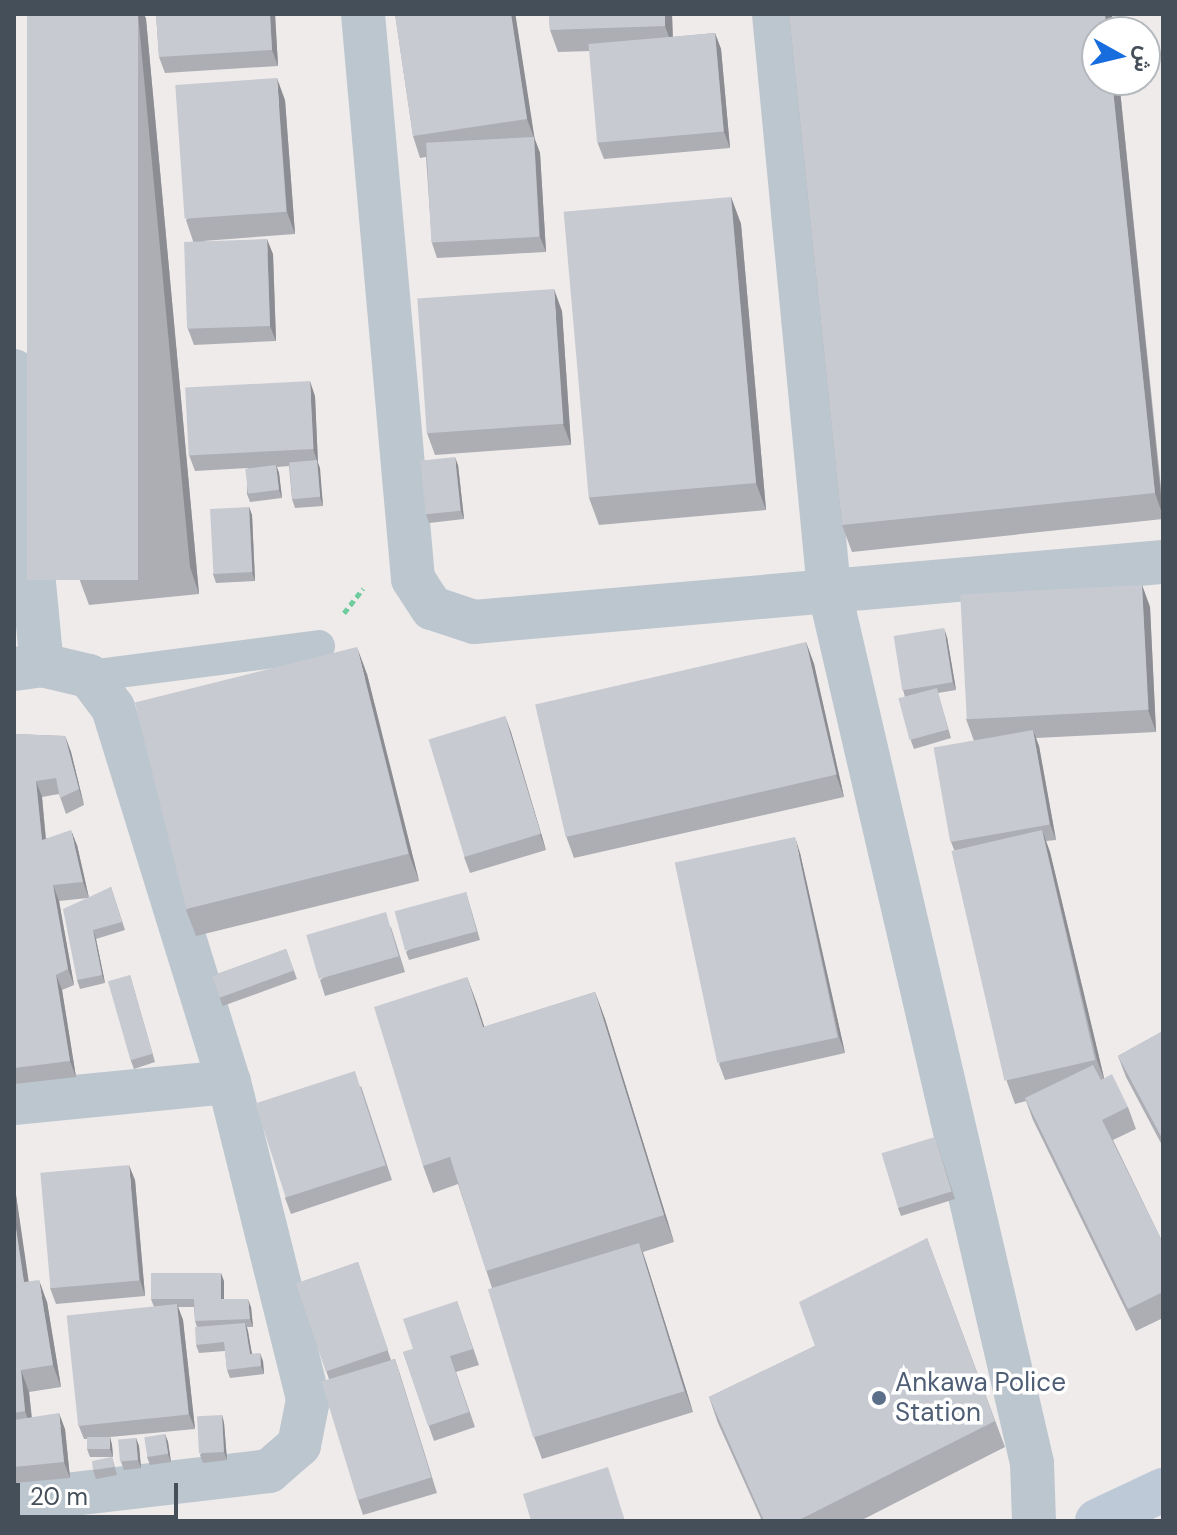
<!DOCTYPE html>
<meta charset="utf-8">
<style>
body{margin:0}
#map{position:relative;width:1177px;height:1535px;overflow:hidden;background:#efebeb;font-family:"DM Sans",Vazirmatn,sans-serif}
div>[style]{position:absolute}
[style*='--x']{left:calc(var(--x)*1px);top:calc(var(--y)*1px);width:calc(var(--w)*1px);rotate:calc(var(--a)*1deg)}
.path>*{height:5px;margin-top:-2.5px;transform-origin:0;background:repeating-linear-gradient(90deg,#70cc9f 0 6px,transparent 0 10px)}
.lane>*{height:32px;margin:-16px;padding:0 16px;transform-origin:16px;border-radius:16px;background:#bcc6cf}
.street>*{height:44px;margin:-22px;padding:0 22px;transform-origin:22px;border-radius:22px;background:#bcc6cf}
.secondary>*{height:44px;margin:-22px;padding:0 22px;transform-origin:22px;border-radius:22px;background:#bdc9d6}
.wall>*{inset:0;background:#acaeb4;transform-origin:0 0}
.shaded-wall>*{inset:0;background:#8c8d92;transform-origin:0 0}
.building>*{inset:0;background:#c8cad1;transform-origin:0 0}
.dots>*{width:22px;height:22px;translate:-50% -50%;box-sizing:border-box;border:4px solid #fff;border-radius:50%}
span{translate:-50% -50%;white-space:nowrap;text-align:center;line-height:1.15;-webkit-text-stroke:7px #fff;paint-order:stroke}
.service-label{font-size:26px;color:#4e5e75}
.left{translate:0 -50%;text-align:left}
.frame{position:absolute;inset:0;border:16px solid #444f59;pointer-events:none}
.north{position:absolute;left:1081px;top:16px;width:80px;height:80px;box-sizing:border-box;background:#fff;border:2px solid #b4b9bd;border-radius:50%;rotate:98deg;font-size:22px;font-weight:700;line-height:32px;text-align:center;color:#444f59}
.north::after{content:'';display:block;margin:auto;width:28px;height:36px;background:#176ddd;clip-path:polygon(50% 0,100% 100%,50% 72%,0 100%)}
.scale{position:absolute;left:16px;top:1483px;width:162px;height:36px;box-sizing:border-box;border:4px solid #444f59;border-top:0;padding-left:10px;font-size:24px;line-height:28px;white-space:nowrap;color:#444f59;-webkit-text-stroke:6px #fff;paint-order:stroke}
</style>
<div id="map">
<div class="path">
<i style="--x:344;--y:613;--w:31;--a:-52"></i>
</div>
<div class="lane">
<i style="--x:89;--y:676;--w:232;--a:-7.4"></i>
</div>
<div class="street">
<i style="--x:363;--y:14;--w:567;--a:84.94"></i>
<i style="--x:413;--y:579;--w:35;--a:57"></i>
<i style="--x:432;--y:608;--w:44;--a:18.4"></i>
<i style="--x:474;--y:622;--w:692;--a:-4.98"></i>
<i style="--x:774;--y:14;--w:578;--a:84.54"></i>
<i style="--x:829;--y:589;--w:897;--a:76.92"></i>
<i style="--x:1032;--y:1463;--w:58;--a:88"></i>
<i style="--x:14;--y:371;--w:295;--a:84.6"></i>
<i style="--x:14;--y:669;--w:28;--a:-8"></i>
<i style="--x:42;--y:665;--w:48;--a:13.2"></i>
<i style="--x:89;--y:676;--w:40;--a:53"></i>
<i style="--x:113;--y:708;--w:392;--a:72.8"></i>
<i style="--x:229;--y:1082;--w:328;--a:76"></i>
<i style="--x:308;--y:1400;--w:46;--a:101.3"></i>
<i style="--x:299;--y:1445;--w:40;--a:139"></i>
<i style="--x:269;--y:1471;--w:257;--a:173.3"></i>
<i style="--x:14;--y:1103;--w:216;--a:-5.6"></i>
</div>
<div class="secondary">
<i style="--x:1097;--y:1521;--w:73;--a:-25.2"></i>
</div>
<div class="wall">
<i style="clip-path:polygon(27px 14px,144px 14px,146px 19px,199px 594px,89px 605px,79px 578px)"></i>
<i style="clip-path:polygon(156px 14px,275px 14px,278px 66px,165px 73px,159px 57px)"></i>
<i style="clip-path:polygon(395px 14px,515px 14px,534px 137px,540px 153px,546px 252px,437px 258px,432px 243px,426px 157px,420px 158px,413px 136px)"></i>
<i style="clip-path:polygon(549px 14px,672px 14px,673px 37px,715px 33px,721px 49px,730px 148px,604px 159px,598px 144px,590px 51px,558px 52px,550px 30px)"></i>
<i style="clip-path:polygon(789px 14px,1112px 14px,1114px 32px,1097px 32px,1097px 80px,1119px 80px,1163px 507px,1163px 519px,852px 552px,842px 525px)"></i>
<i style="clip-path:polygon(285px 100px,295px 234px,203px 241px,273px 254px,276px 341px,194px 345px,188px 329px,193px 241px,186px 220px)"></i>
<i style="clip-path:polygon(731px 197px,741px 224px,766px 510px,599px 525px,589px 498px)"></i>
<i style="clip-path:polygon(562px 311px,571px 445px,435px 455px,427px 433px)"></i>
<i style="clip-path:polygon(315px 396px,318px 464px,323px 506px,295px 508px,292px 499px,289px 466px,277px 467px,279px 473px,282px 498px,250px 502px,247px 494px,248px 468px,195px 471px,189px 455px)"></i>
<i style="clip-path:polygon(458px 465px,464px 519px,429px 523px,426px 514px)"></i>
<i style="clip-path:polygon(249px 507px,252px 515px,255px 581px,216px 583px,213px 574px)"></i>
<i style="clip-path:polygon(1142px 585px,1150px 607px,1156px 732px,1036px 738px,1039px 746px,1056px 840px,1046px 841px,1050px 852px,1104px 1078px,1128px 1107px,1136px 1129px,1113px 1140px,1163px 1243px,1163px 1318px,1136px 1331px,1033px 1120px,1026px 1101px,1015px 1104px,1007px 1082px,955px 852px,951px 842px,974px 741px,966px 719px)"></i>
<i style="clip-path:polygon(947px 637px,956px 690px,938px 693px,951px 738px,914px 749px,911px 741px,905px 697px,903px 690px)"></i>
<i style="clip-path:polygon(806px 642px,814px 664px,844px 797px,574px 858px,566px 836px)"></i>
<i style="clip-path:polygon(367px 674px,419px 881px,196px 936px,186px 910px)"></i>
<i style="clip-path:polygon(505px 716px,546px 850px,470px 873px,464px 857px)"></i>
<i style="clip-path:polygon(14px 734px,65px 736px,71px 752px,84px 805px,66px 814px,59px 794px,42px 797px,46px 838px,77px 845px,89px 898px,111px 887px,125px 930px,96px 939px,105px 983px,80px 989px,77px 980px,88px 898px,59px 901px,74px 985px,62px 990px,76px 1077px,14px 1084px)"></i>
<i style="clip-path:polygon(800px 853px,845px 1053px,725px 1080px,719px 1064px)"></i>
<i style="clip-path:polygon(466px 892px,480px 940px,409px 960px,406px 952px)"></i>
<i style="clip-path:polygon(391px 927px,405px 972px,325px 996px,320px 980px)"></i>
<i style="left:286px;top:949px;width:32px;height:79px;rotate:70deg"></i>
<i style="clip-path:polygon(130px 975px,155px 1062px,134px 1069px,131px 1061px)"></i>
<i style="clip-path:polygon(467px 977px,484px 1027px,595px 992px,605px 1019px,674px 1242px,643px 1252px,693px 1412px,542px 1459px,534px 1437px,492px 1288px,458px 1184px,433px 1193px,423px 1166px)"></i>
<i style="clip-path:polygon(1163px 1031px,1163px 1147px,1126px 1077px,1118px 1056px)"></i>
<i style="clip-path:polygon(361px 1086px,392px 1180px,291px 1214px,285px 1198px)"></i>
<i style="clip-path:polygon(935px 1137px,955px 1199px,901px 1216px,898px 1208px)"></i>
<i style="clip-path:polygon(135px 1180px,145px 1296px,56px 1304px,50px 1288px)"></i>
<i style="clip-path:polygon(14px 1181px,28px 1282px,47px 1302px,61px 1387px,29px 1392px,32px 1417px,65px 1429px,70px 1478px,14px 1483px)"></i>
<i style="clip-path:polygon(927px 1238px,1005px 1447px,860px 1521px,762px 1521px,718px 1423px,709px 1397px,815px 1346px)"></i>
<i style="clip-path:polygon(358px 1262px,391px 1360px,395px 1359px,400px 1374px,437px 1493px,363px 1515px,358px 1500px,329px 1379px,296px 1284px)"></i>
<i style="clip-path:polygon(224px 1281px,224px 1299px,251px 1307px,253px 1327px,247px 1327px,252px 1353px,263px 1361px,264px 1374px,230px 1378px,227px 1370px,225px 1351px,199px 1353px,196px 1345px,197px 1327px,195px 1321px,194px 1307px,178px 1307px,183px 1320px,195px 1429px,110px 1437px,112px 1445px,113px 1457px,90px 1457px,87px 1449px,87px 1439px,84px 1439px,78px 1424px,154px 1307px,151px 1299px)"></i>
<i style="clip-path:polygon(457px 1301px,479px 1365px,456px 1372px,475px 1427px,434px 1441px,403px 1352px,413px 1349px)"></i>
<i style="clip-path:polygon(222px 1415px,224px 1423px,227px 1460px,203px 1463px,200px 1455px)"></i>
<i style="clip-path:polygon(165px 1434px,168px 1442px,171px 1462px,150px 1465px,147px 1457px)"></i>
<i style="clip-path:polygon(136px 1438px,139px 1446px,141px 1468px,124px 1470px,121px 1462px)"></i>
<i style="clip-path:polygon(112px 1457px,117px 1475px,96px 1479px,93px 1470px)"></i>
</div>
<div class="shaded-wall">
<i style="clip-path:polygon(138px 14px,144px 14px,146px 19px,199px 594px,190px 567px)"></i>
<i style="clip-path:polygon(270px 14px,275px 14px,278px 66px,272px 50px)"></i>
<i style="clip-path:polygon(511px 14px,515px 14px,516px 18px,535px 141px,527px 119px)"></i>
<i style="clip-path:polygon(665px 14px,672px 14px,673px 48px,665px 26px)"></i>
<i style="left:1105px;top:14px;width:7px;height:18px"></i>
<i style="clip-path:polygon(715px 33px,721px 49px,730px 148px,724px 132px)"></i>
<i style="clip-path:polygon(277px 78px,285px 100px,295px 234px,287px 212px)"></i>
<i style="clip-path:polygon(1112px 80px,1119px 80px,1163px 516px,1155px 493px)"></i>
<i style="clip-path:polygon(534px 137px,540px 153px,546px 252px,540px 237px)"></i>
<i style="clip-path:polygon(731px 197px,741px 224px,766px 510px,756px 483px)"></i>
<i style="clip-path:polygon(267px 239px,273px 254px,276px 341px,270px 326px)"></i>
<i style="clip-path:polygon(554px 289px,562px 311px,571px 445px,563px 424px)"></i>
<i style="clip-path:polygon(310px 381px,315px 396px,318px 464px,313px 449px)"></i>
<i style="clip-path:polygon(455px 457px,458px 465px,464px 519px,461px 511px)"></i>
<i style="clip-path:polygon(317px 460px,320px 468px,323px 506px,320px 497px)"></i>
<i style="clip-path:polygon(276px 465px,279px 473px,282px 498px,279px 490px)"></i>
<i style="clip-path:polygon(249px 507px,252px 515px,255px 581px,252px 572px)"></i>
<i style="clip-path:polygon(1142px 585px,1150px 607px,1156px 732px,1148px 710px)"></i>
<i style="clip-path:polygon(944px 628px,947px 637px,956px 690px,953px 682px)"></i>
<i style="clip-path:polygon(806px 642px,814px 664px,844px 797px,836px 775px)"></i>
<i style="clip-path:polygon(357px 647px,367px 674px,419px 881px,409px 854px)"></i>
<i style="clip-path:polygon(505px 716px,511px 732px,546px 850px,540px 834px)"></i>
<i style="clip-path:polygon(1033px 730px,1039px 746px,1056px 840px,1050px 824px)"></i>
<i style="clip-path:polygon(65px 736px,71px 752px,84px 805px,79px 789px)"></i>
<i style="clip-path:polygon(36px 781px,42px 797px,47px 855px,42px 840px)"></i>
<i style="clip-path:polygon(71px 830px,77px 845px,89px 898px,83px 882px)"></i>
<i style="clip-path:polygon(1042px 830px,1050px 852px,1105px 1082px,1097px 1060px)"></i>
<i style="clip-path:polygon(795px 837px,800px 853px,845px 1053px,839px 1037px)"></i>
<i style="clip-path:polygon(53px 885px,59px 901px,74px 985px,68px 969px)"></i>
<i style="clip-path:polygon(93px 930px,96px 939px,105px 983px,102px 975px)"></i>
<i style="clip-path:polygon(56px 975px,62px 990px,76px 1077px,70px 1061px)"></i>
<i style="clip-path:polygon(467px 977px,477px 1004px,493px 1054px,483px 1027px)"></i>
<i style="clip-path:polygon(595px 992px,605px 1019px,674px 1242px,664px 1215px)"></i>
<i style="clip-path:polygon(129px 1165px,135px 1180px,145px 1296px,140px 1280px)"></i>
<i style="clip-path:polygon(14px 1181px,32px 1304px,24px 1282px,14px 1215px)"></i>
<i style="clip-path:polygon(639px 1243px,647px 1265px,693px 1412px,685px 1391px)"></i>
<i style="clip-path:polygon(221px 1273px,224px 1281px,224px 1307px,221px 1299px)"></i>
<i style="clip-path:polygon(39px 1280px,47px 1302px,61px 1387px,53px 1365px)"></i>
<i style="clip-path:polygon(248px 1299px,251px 1307px,253px 1327px,250px 1319px)"></i>
<i style="clip-path:polygon(177px 1304px,183px 1320px,195px 1429px,189px 1414px)"></i>
<i style="clip-path:polygon(245px 1323px,248px 1331px,253px 1362px,250px 1354px)"></i>
<i style="clip-path:polygon(260px 1353px,263px 1361px,264px 1374px,261px 1366px)"></i>
<i style="clip-path:polygon(21px 1370px,29px 1392px,33px 1433px,25px 1411px)"></i>
<i style="clip-path:polygon(59px 1413px,65px 1429px,70px 1478px,64px 1462px)"></i>
<i style="clip-path:polygon(222px 1415px,224px 1423px,227px 1460px,224px 1452px)"></i>
<i style="clip-path:polygon(165px 1434px,168px 1442px,171px 1462px,168px 1454px)"></i>
<i style="clip-path:polygon(110px 1437px,112px 1445px,113px 1457px,110px 1449px)"></i>
<i style="clip-path:polygon(136px 1438px,139px 1446px,141px 1468px,138px 1460px)"></i>
</div>
<div class="building">
<i style="left:27px;top:14px;width:111px;height:566px"></i>
<i style="clip-path:polygon(156px 14px,270px 14px,272px 50px,159px 57px)"></i>
<i style="clip-path:polygon(395px 14px,511px 14px,527px 119px,413px 136px)"></i>
<i style="clip-path:polygon(549px 14px,665px 14px,665px 26px,550px 30px)"></i>
<i style="clip-path:polygon(789px 14px,1105px 14px,1107px 32px,1097px 32px,1097px 80px,1112px 80px,1155px 493px,842px 525px)"></i>
<i style="left:715px;top:33px;width:99px;height:127px;rotate:85deg"></i>
<i style="left:277px;top:78px;width:134px;height:102px;rotate:86deg"></i>
<i style="left:534px;top:137px;width:100px;height:108px;rotate:87deg"></i>
<i style="left:731px;top:197px;width:287px;height:168px;rotate:85deg"></i>
<i style="left:267px;top:239px;width:87px;height:83px;rotate:88deg"></i>
<i style="left:554px;top:289px;width:135px;height:137px;rotate:86deg"></i>
<i style="left:310px;top:381px;width:68px;height:125px;rotate:87deg"></i>
<i style="left:455px;top:457px;width:54px;height:35px;rotate:84deg"></i>
<i style="left:317px;top:460px;width:37px;height:28px;rotate:85deg"></i>
<i style="left:276px;top:465px;width:25px;height:31px;rotate:83deg"></i>
<i style="left:249px;top:507px;width:65px;height:39px;rotate:87deg"></i>
<i style="left:1142px;top:585px;width:125px;height:182px;rotate:87deg"></i>
<i style="left:944px;top:628px;width:55px;height:51px;rotate:81deg"></i>
<i style="left:806px;top:642px;width:136px;height:278px;rotate:77deg"></i>
<i style="left:357px;top:647px;width:213px;height:229px;rotate:76deg"></i>
<i style="left:937px;top:688px;width:43px;height:40px;rotate:75deg"></i>
<i style="left:505px;top:716px;width:123px;height:80px;rotate:73deg"></i>
<i style="left:1033px;top:730px;width:96px;height:101px;rotate:80deg"></i>
<i style="clip-path:polygon(14px 734px,65px 736px,79px 789px,60px 798px,56px 778px,36px 781px,42px 840px,71px 830px,83px 882px,53px 885px,68px 969px,56px 975px,70px 1061px,14px 1068px)"></i>
<i style="left:1042px;top:830px;width:236px;height:93px;rotate:77deg"></i>
<i style="left:795px;top:837px;width:205px;height:123px;rotate:78deg"></i>
<i style="clip-path:polygon(111px 887px,122px 922px,93px 930px,102px 975px,77px 980px,63px 909px)"></i>
<i style="left:466px;top:892px;width:41px;height:74px;rotate:75deg"></i>
<i style="left:386px;top:912px;width:46px;height:83px;rotate:74deg"></i>
<i style="left:286px;top:949px;width:23px;height:79px;rotate:70deg"></i>
<i style="left:130px;top:975px;width:82px;height:23px;rotate:74deg"></i>
<i style="clip-path:polygon(467px 977px,483px 1027px,595px 992px,664px 1215px,486px 1271px,450px 1157px,423px 1166px,374px 1007px)"></i>
<i style="clip-path:polygon(1163px 1031px,1163px 1140px,1118px 1056px)"></i>
<i style="clip-path:polygon(1093px 1065px,1101px 1080px,1112px 1074px,1128px 1107px,1102px 1120px,1163px 1243px,1163px 1292px,1128px 1309px,1025px 1098px)"></i>
<i style="left:355px;top:1071px;width:99px;height:105px;rotate:72deg"></i>
<i style="left:935px;top:1137px;width:57px;height:56px;rotate:73deg"></i>
<i style="left:129px;top:1165px;width:116px;height:89px;rotate:85deg"></i>
<i style="clip-path:polygon(14px 1215px,24px 1282px,39px 1280px,53px 1365px,21px 1370px,25px 1411px,14px 1413px)"></i>
<i style="clip-path:polygon(927px 1238px,995px 1421px,797px 1521px,764px 1521px,709px 1397px,815px 1346px,799px 1302px)"></i>
<i style="left:639px;top:1243px;width:155px;height:158px;rotate:73deg"></i>
<i style="left:358px;top:1262px;width:93px;height:66px;rotate:71deg"></i>
<i style="clip-path:polygon(151px 1273px,221px 1273px,221px 1299px,248px 1299px,250px 1319px,195px 1321px,194px 1299px,151px 1299px)"></i>
<i style="clip-path:polygon(457px 1301px,473px 1349px,450px 1356px,469px 1412px,428px 1426px,403px 1352px,413px 1349px,403px 1319px)"></i>
<i style="left:177px;top:1304px;width:111px;height:111px;rotate:84deg"></i>
<i style="clip-path:polygon(245px 1323px,250px 1354px,260px 1353px,261px 1366px,227px 1370px,224px 1342px,196px 1345px,195px 1327px)"></i>
<i style="left:395px;top:1359px;width:124px;height:77px;rotate:73deg"></i>
<i style="clip-path:polygon(59px 1413px,64px 1462px,14px 1467px,14px 1420px)"></i>
<i style="left:222px;top:1415px;width:37px;height:25px;rotate:87deg"></i>
<i style="left:165px;top:1434px;width:20px;height:21px;rotate:81deg"></i>
<i style="left:110px;top:1437px;width:12px;height:23px;rotate:90deg"></i>
<i style="left:136px;top:1438px;width:22px;height:18px;rotate:85deg"></i>
<i style="clip-path:polygon(112px 1457px,114px 1467px,93px 1470px,92px 1461px)"></i>
<i style="clip-path:polygon(608px 1467px,625px 1521px,531px 1521px,523px 1494px)"></i>
</div>
<div class="dots">
<i style="left:879px;top:1398px;background:#5c6f8a"></i>
</div>
<div class="service-label">
<span class="left" style="left:895px;top:1398px">Ankawa Police<br>Station</span>
</div>
<div class="frame"></div>
<div class="north">ش</div>
<div class="scale">20 m</div>
</div>
